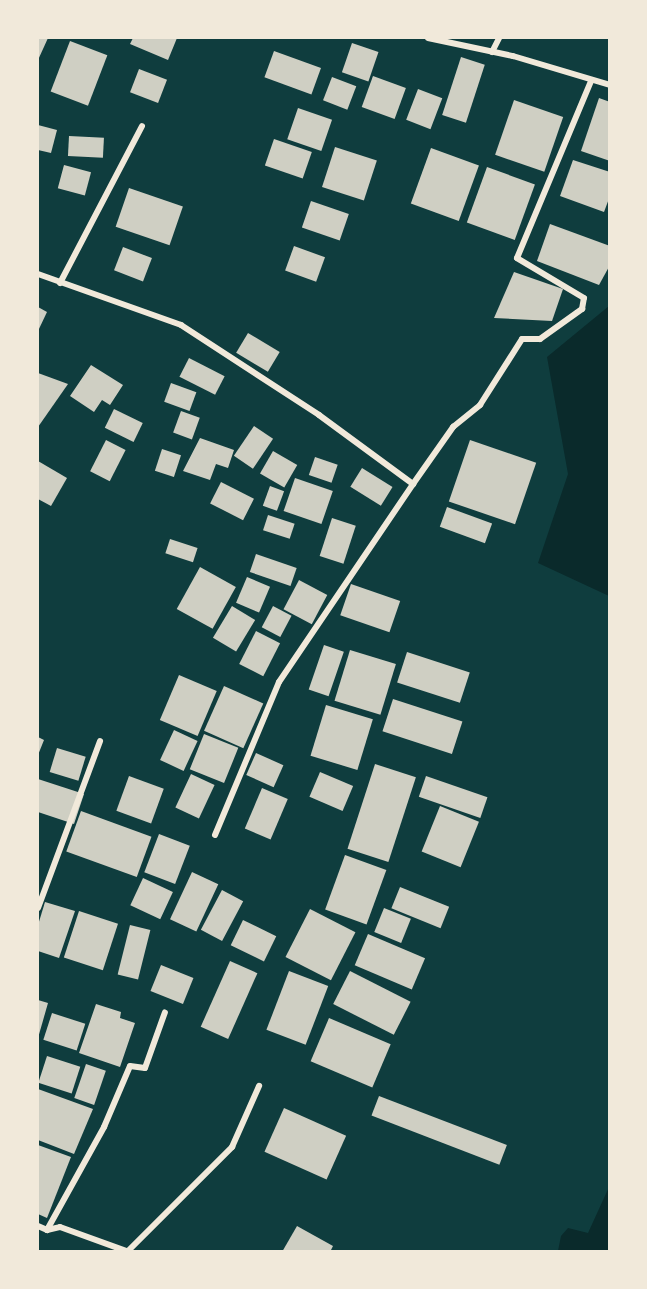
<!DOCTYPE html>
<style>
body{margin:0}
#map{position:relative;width:647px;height:1289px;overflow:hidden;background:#0f3d3e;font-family:Figtree,sans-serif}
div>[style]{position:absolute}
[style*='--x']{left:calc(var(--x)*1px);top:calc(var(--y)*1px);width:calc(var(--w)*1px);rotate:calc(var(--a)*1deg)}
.water>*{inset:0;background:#0a2a2b}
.building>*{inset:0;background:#cfcfc3;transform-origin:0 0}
.minor>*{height:6px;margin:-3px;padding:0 3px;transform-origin:3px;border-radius:3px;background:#f1e9da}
span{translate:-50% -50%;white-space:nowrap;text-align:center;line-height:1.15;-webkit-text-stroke:4.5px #f1e9da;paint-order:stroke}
.frame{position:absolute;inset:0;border:39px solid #f1e9da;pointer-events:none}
</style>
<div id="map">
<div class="water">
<i style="clip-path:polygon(609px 306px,609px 596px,538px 563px,568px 474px,547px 357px)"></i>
<i style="clip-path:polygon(609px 1187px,609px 1251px,558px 1251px,561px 1236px,568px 1228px,588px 1233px)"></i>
</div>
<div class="building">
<i style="clip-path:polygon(38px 38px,48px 38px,38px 60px)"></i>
<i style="clip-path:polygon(133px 38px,177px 38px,168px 60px,130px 44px)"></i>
<i style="left:70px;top:41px;width:40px;height:54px;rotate:21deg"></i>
<i style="left:352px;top:43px;width:28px;height:31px;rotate:19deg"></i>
<i style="left:274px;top:51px;width:50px;height:28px;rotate:20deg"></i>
<i style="left:461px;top:57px;width:25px;height:61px;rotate:18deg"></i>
<i style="left:139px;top:69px;width:30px;height:25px;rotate:21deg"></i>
<i style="left:373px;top:76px;width:35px;height:33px;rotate:20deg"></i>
<i style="left:332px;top:77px;width:26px;height:25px;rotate:21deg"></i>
<i style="left:418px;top:89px;width:26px;height:33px;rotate:21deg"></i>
<i style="clip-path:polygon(599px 98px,610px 102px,610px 161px,581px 151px)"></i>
<i style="left:514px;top:100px;width:52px;height:58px;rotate:19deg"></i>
<i style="left:298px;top:108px;width:36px;height:33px;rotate:19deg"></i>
<i style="clip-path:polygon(38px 125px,57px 130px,51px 153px,38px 150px)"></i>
<i style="left:69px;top:136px;width:35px;height:20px;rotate:3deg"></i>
<i style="left:274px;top:139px;width:40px;height:28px;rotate:19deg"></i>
<i style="left:335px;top:147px;width:44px;height:42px;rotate:18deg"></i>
<i style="left:431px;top:148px;width:51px;height:59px;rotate:20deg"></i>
<i style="clip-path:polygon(573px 160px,610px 172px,610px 196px,604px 212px,560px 196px)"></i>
<i style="left:64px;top:165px;width:28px;height:24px;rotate:15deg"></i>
<i style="left:487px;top:167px;width:51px;height:59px;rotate:20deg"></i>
<i style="left:129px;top:188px;width:57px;height:41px;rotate:19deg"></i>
<i style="left:311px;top:201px;width:40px;height:28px;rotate:19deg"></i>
<i style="clip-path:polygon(550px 224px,610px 246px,610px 265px,599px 285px,537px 261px)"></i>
<i style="left:294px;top:246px;width:33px;height:26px;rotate:20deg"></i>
<i style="left:123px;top:247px;width:31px;height:25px;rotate:21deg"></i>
<i style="clip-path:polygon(514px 272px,563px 289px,552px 321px,494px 318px)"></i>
<i style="clip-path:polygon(38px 307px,47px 312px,38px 331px)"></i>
<i style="left:248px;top:333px;width:37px;height:23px;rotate:31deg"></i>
<i style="left:189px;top:358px;width:40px;height:21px;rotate:27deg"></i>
<i style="clip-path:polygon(91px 365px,123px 385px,110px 405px,102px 400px,94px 412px,70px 396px)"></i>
<i style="clip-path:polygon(38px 373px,68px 384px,38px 427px)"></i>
<i style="left:171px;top:383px;width:27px;height:20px;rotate:20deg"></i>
<i style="left:114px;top:409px;width:32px;height:21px;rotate:26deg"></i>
<i style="left:181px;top:411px;width:20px;height:23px;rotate:20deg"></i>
<i style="left:254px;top:426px;width:23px;height:36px;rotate:34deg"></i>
<i style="clip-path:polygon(200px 438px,234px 450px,228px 468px,216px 464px,210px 480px,183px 471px)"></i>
<i style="left:106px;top:440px;width:22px;height:35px;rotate:27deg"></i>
<i style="left:470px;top:440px;width:70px;height:65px;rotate:19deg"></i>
<i style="left:162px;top:449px;width:20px;height:23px;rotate:18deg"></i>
<i style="left:273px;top:451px;width:28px;height:26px;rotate:30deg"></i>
<i style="left:315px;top:457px;width:24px;height:19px;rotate:19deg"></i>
<i style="clip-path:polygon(38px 461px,67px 478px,51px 506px,38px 499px)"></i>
<i style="left:362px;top:468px;width:36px;height:22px;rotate:32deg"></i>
<i style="left:295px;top:478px;width:40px;height:35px;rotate:19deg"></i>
<i style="left:221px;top:482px;width:37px;height:24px;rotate:27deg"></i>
<i style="left:270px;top:486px;width:15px;height:21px;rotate:20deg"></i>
<i style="left:447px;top:507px;width:48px;height:21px;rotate:20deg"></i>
<i style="left:268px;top:515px;width:28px;height:16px;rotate:18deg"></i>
<i style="left:332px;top:518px;width:25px;height:40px;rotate:18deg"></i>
<i style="left:170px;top:539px;width:29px;height:15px;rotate:18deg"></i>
<i style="left:256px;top:554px;width:43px;height:19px;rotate:19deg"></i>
<i style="left:200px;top:567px;width:41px;height:48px;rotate:29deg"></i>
<i style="left:247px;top:577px;width:25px;height:28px;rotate:23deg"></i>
<i style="left:299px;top:580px;width:32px;height:33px;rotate:28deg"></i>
<i style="left:351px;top:584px;width:52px;height:33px;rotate:19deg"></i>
<i style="left:232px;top:606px;width:27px;height:37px;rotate:31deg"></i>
<i style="left:273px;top:606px;width:21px;height:24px;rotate:28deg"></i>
<i style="left:256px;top:631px;width:27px;height:37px;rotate:27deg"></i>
<i style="left:324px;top:645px;width:21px;height:47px;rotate:19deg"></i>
<i style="left:350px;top:650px;width:48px;height:53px;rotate:17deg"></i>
<i style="left:407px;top:652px;width:66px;height:32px;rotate:18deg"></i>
<i style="left:179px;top:675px;width:41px;height:49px;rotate:23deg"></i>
<i style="left:224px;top:686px;width:43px;height:49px;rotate:24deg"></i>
<i style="left:393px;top:699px;width:73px;height:34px;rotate:18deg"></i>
<i style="left:326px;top:705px;width:49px;height:53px;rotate:17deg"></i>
<i style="left:174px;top:730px;width:26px;height:33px;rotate:25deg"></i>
<i style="left:204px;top:734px;width:37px;height:38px;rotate:22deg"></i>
<i style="clip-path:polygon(38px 737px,44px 740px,38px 755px)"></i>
<i style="left:57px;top:748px;width:30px;height:25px;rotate:17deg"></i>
<i style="left:256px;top:753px;width:30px;height:24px;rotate:24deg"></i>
<i style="left:375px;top:764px;width:43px;height:89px;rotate:18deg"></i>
<i style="left:320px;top:772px;width:36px;height:27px;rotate:23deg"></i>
<i style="left:191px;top:774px;width:26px;height:37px;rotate:25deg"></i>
<i style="left:129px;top:776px;width:37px;height:37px;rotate:20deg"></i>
<i style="left:426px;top:776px;width:65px;height:22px;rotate:19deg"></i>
<i style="clip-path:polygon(38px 779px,84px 794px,74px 824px,38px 812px)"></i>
<i style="left:262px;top:788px;width:28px;height:44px;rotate:23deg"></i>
<i style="left:440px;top:806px;width:42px;height:49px;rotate:22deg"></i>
<i style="left:81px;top:811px;width:75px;height:43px;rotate:20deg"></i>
<i style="left:159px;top:834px;width:33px;height:41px;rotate:21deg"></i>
<i style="left:345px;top:855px;width:44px;height:58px;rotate:20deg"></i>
<i style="left:192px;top:872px;width:29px;height:52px;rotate:25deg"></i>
<i style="left:143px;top:878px;width:33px;height:30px;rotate:25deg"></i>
<i style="left:400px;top:887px;width:53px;height:23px;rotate:22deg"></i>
<i style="left:222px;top:890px;width:24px;height:45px;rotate:28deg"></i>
<i style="clip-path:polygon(45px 902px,75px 911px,59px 958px,38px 951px,38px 925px)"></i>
<i style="left:384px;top:908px;width:29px;height:26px;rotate:22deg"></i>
<i style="left:310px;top:909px;width:51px;height:54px;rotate:27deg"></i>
<i style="left:79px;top:911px;width:41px;height:49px;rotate:18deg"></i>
<i style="left:243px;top:920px;width:37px;height:28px;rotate:26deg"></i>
<i style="left:130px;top:925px;width:21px;height:51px;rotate:14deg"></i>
<i style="left:368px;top:934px;width:62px;height:34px;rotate:23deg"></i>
<i style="left:230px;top:961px;width:30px;height:72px;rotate:24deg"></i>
<i style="left:161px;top:965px;width:35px;height:28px;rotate:22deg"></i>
<i style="left:289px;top:971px;width:42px;height:63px;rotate:21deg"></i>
<i style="left:350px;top:971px;width:68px;height:37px;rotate:27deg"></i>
<i style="clip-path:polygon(38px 1000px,48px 1003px,38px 1038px)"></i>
<i style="clip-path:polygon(96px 1004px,121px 1012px,120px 1018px,135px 1023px,120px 1067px,79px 1053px)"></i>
<i style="left:52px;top:1013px;width:35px;height:28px;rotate:18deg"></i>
<i style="left:329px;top:1018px;width:67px;height:47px;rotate:23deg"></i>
<i style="left:47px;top:1056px;width:35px;height:28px;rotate:18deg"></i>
<i style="left:86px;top:1064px;width:21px;height:36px;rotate:19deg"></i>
<i style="clip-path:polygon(38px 1089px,93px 1109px,74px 1154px,38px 1140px)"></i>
<i style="left:379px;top:1096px;width:137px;height:21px;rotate:21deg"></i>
<i style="left:284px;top:1108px;width:68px;height:48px;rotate:24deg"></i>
<i style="clip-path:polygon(38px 1145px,71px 1157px,47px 1218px,38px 1214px)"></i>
<i style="clip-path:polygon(297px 1226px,333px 1246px,330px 1252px,282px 1252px)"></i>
</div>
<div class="minor">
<i style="--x:428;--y:38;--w:87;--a:12"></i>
<i style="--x:513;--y:56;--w:101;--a:16.6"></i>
<i style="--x:492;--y:52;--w:16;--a:-63"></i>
<i style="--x:38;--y:274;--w:152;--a:19.6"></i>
<i style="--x:181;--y:325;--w:165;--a:33.1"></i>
<i style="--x:319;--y:415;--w:117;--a:36.3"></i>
<i style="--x:413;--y:484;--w:70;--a:-54.9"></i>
<i style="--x:453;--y:427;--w:35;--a:-39"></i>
<i style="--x:480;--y:405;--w:78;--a:-57.5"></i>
<i style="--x:522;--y:339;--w:18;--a:0"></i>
<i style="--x:540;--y:339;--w:52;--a:-35.5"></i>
<i style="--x:582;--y:309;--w:11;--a:-80"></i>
<i style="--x:584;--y:298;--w:78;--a:-149.2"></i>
<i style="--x:517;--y:258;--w:192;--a:-67.3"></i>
<i style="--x:60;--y:283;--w:177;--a:-62.4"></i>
<i style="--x:215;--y:835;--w:166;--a:-67.3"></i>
<i style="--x:279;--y:682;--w:239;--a:-55.9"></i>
<i style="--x:38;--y:908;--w:178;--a:-69.6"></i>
<i style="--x:38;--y:1226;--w:10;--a:24"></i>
<i style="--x:47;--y:1230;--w:118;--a:-61"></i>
<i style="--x:104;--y:1127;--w:66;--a:-66.9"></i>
<i style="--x:130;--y:1066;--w:15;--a:8"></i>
<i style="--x:145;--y:1068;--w:59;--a:-70.3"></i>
<i style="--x:47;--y:1230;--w:13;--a:-13"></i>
<i style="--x:60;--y:1227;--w:73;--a:19.9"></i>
<i style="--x:129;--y:1250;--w:146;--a:-45"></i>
<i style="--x:232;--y:1147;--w:67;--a:-66.1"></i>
</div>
<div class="frame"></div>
</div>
